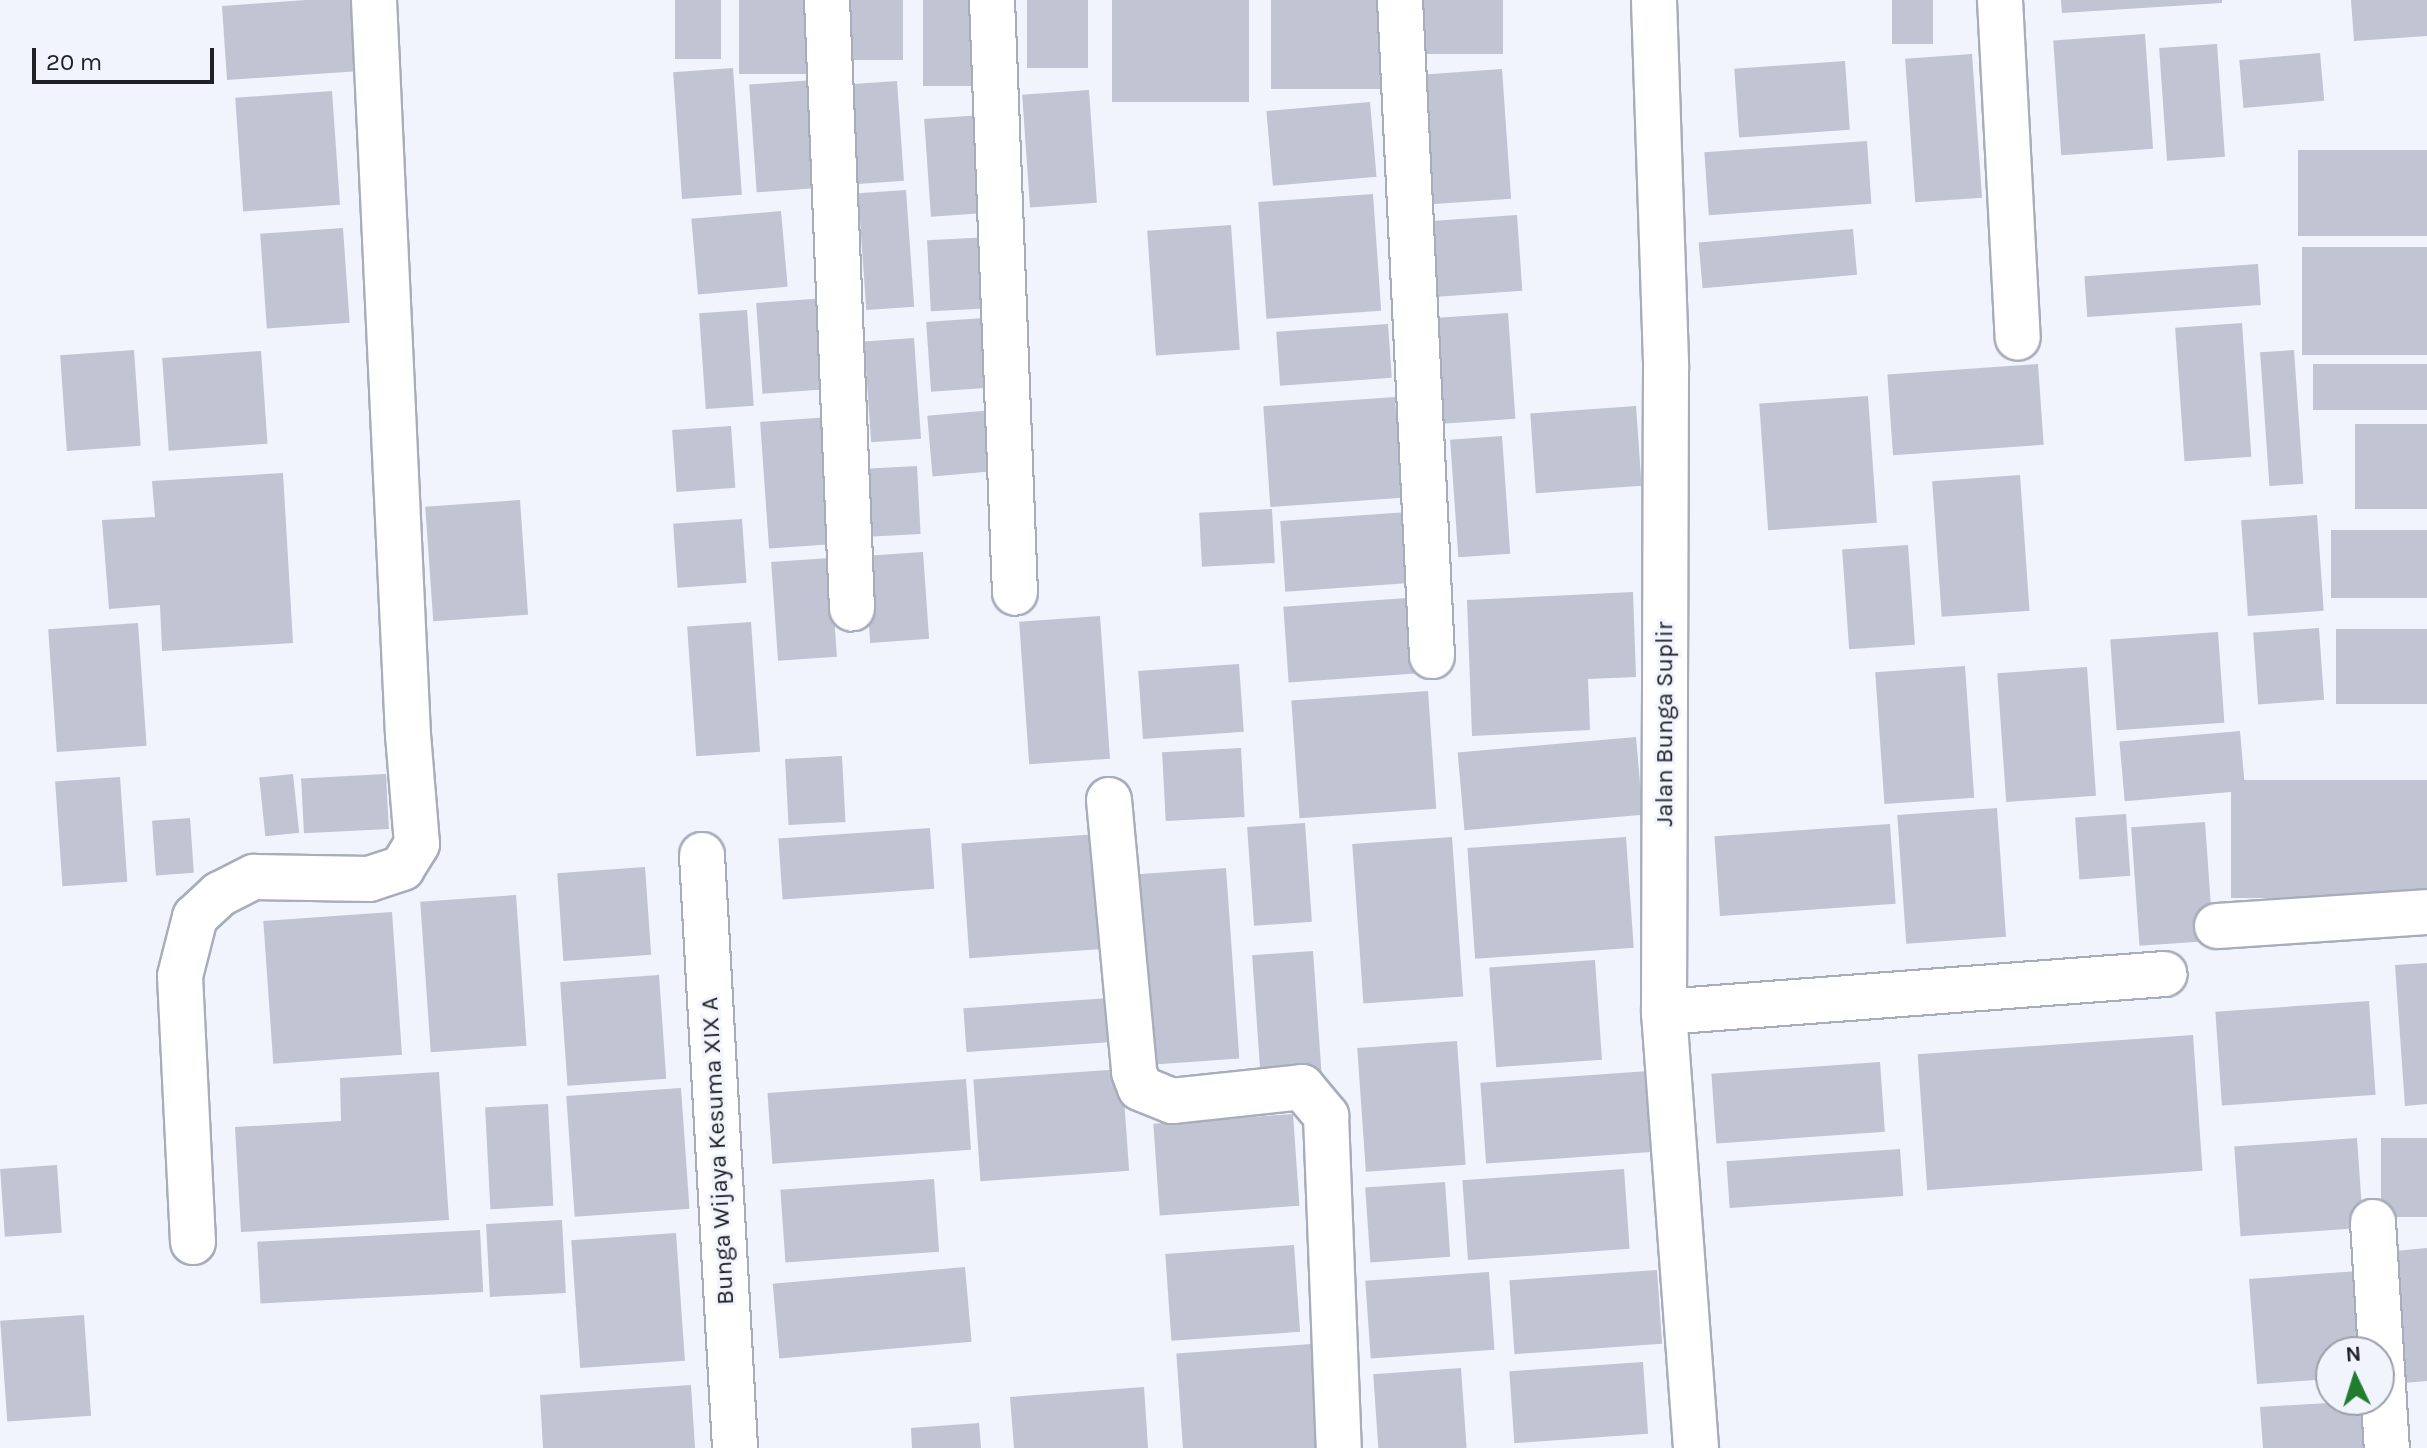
<!DOCTYPE html>
<html>
<head>
<meta charset="utf-8">
<style>
	body { margin:0 }
	#map { position:relative; width:2427px; height:1448px; overflow:hidden; background:#f1f4fd; font-family:Karla,sans-serif }
	div>[style] { position:absolute }
	[style*='--x'] { left:calc(var(--x)*1px); top:calc(var(--y)*1px); width:calc(var(--w)*1px); rotate:calc(var(--a)*1deg) }
	.building>* { inset:0; background:#c0c4d3; transform-origin:0 0 }
	.roads { filter:drop-shadow(2px 0 #a8adbb) drop-shadow(-2px 0 #a8adbb) drop-shadow(0 2px #a8adbb) drop-shadow(0 -2px #a8adbb) }
	.minor>* { height:44px; margin:-22px; padding:0 22px; transform-origin:22px; border-radius:22px; background:#fff }
	span { translate:-50% -50%; white-space:nowrap; text-align:center; line-height:1.15; -webkit-text-stroke:6px #f1f4fd; paint-order:stroke }
	.street-label { font-size:24px; color:#1f2126 }
	.north { position:absolute; left:2315px; top:1336px; width:80px; height:80px; box-sizing:border-box; background:#f1f4fd; border:2px solid #9da0a7; border-radius:50%; rotate:356deg; font-size:22px; font-weight:700; line-height:32px; text-align:center; color:#1f2126 }
	.north::after { content:''; display:block; margin:auto; width:28px; height:36px; background:#207d2e; clip-path:polygon(50% 0,100% 100%,50% 72%,0 100%) }
	.scale { position:absolute; left:32px; top:48px; width:182px; height:36px; box-sizing:border-box; border:4px solid #1f2126; border-top:0; padding-left:10px; font-size:24px; line-height:28px; white-space:nowrap; color:#1f2126; -webkit-text-stroke:6px #f1f4fd; paint-order:stroke }
</style>
</head>
<body>
<div id="map">
	<div class="building">
		<div style="clip-path:polygon(306px 0,355px 0,360px 71px,227px 80px,222px 6px)"></div>
		<div style="left:675px;top:0;width:46px;height:59px"></div>
		<div style="left:739px;top:0;width:83px;height:74px"></div>
		<div style="left:842px;top:0;width:61px;height:60px"></div>
		<div style="left:923px;top:0;width:59px;height:86px"></div>
		<div style="left:1027px;top:0;width:61px;height:68px"></div>
		<div style="left:1112px;top:0;width:137px;height:102px"></div>
		<div style="left:1271px;top:0;width:110px;height:89px"></div>
		<div style="left:1420px;top:0;width:83px;height:54px"></div>
		<div style="left:1892px;top:0;width:41px;height:44px"></div>
		<div style="clip-path:polygon(2061px 0,2222px 0,2222px 3px,2062px 13px)"></div>
		<div style="clip-path:polygon(2351px 0,2427px 0,2427px 36px,2354px 41px)"></div>
		<div style="left:2145px;top:34px;width:115px;height:92px;rotate:86deg"></div>
		<div style="left:2217px;top:44px;width:113px;height:58px;rotate:86deg"></div>
		<div style="left:2320px;top:53px;width:48px;height:81px;rotate:85deg"></div>
		<div style="left:1972px;top:54px;width:144px;height:67px;rotate:86deg"></div>
		<div style="left:1845px;top:61px;width:69px;height:111px;rotate:86deg"></div>
		<div style="left:733px;top:68px;width:127px;height:60px;rotate:86deg"></div>
		<div style="left:1502px;top:69px;width:130px;height:95px;rotate:86deg"></div>
		<div style="left:814px;top:80px;width:108px;height:65px;rotate:86deg"></div>
		<div style="left:897px;top:81px;width:100px;height:50px;rotate:86deg"></div>
		<div style="left:1089px;top:90px;width:113px;height:67px;rotate:86deg"></div>
		<div style="left:332px;top:91px;width:114px;height:97px;rotate:86deg"></div>
		<div style="left:1370px;top:102px;width:75px;height:104px;rotate:85deg"></div>
		<div style="left:982px;top:115px;width:98px;height:58px;rotate:86deg"></div>
		<div style="left:1867px;top:141px;width:63px;height:163px;rotate:86deg"></div>
		<div style="left:2427px;top:150px;width:86px;height:129px;rotate:90deg"></div>
		<div style="left:906px;top:190px;width:117px;height:48px;rotate:86deg"></div>
		<div style="left:1373px;top:194px;width:117px;height:115px;rotate:86deg"></div>
		<div style="left:781px;top:211px;width:76px;height:90px;rotate:85deg"></div>
		<div style="left:1517px;top:215px;width:76px;height:85px;rotate:86deg"></div>
		<div style="left:1231px;top:225px;width:125px;height:84px;rotate:86deg"></div>
		<div style="left:343px;top:228px;width:95px;height:83px;rotate:86deg"></div>
		<div style="left:1853px;top:229px;width:46px;height:155px;rotate:85deg"></div>
		<div style="left:991px;top:237px;width:71px;height:64px;rotate:87deg"></div>
		<div style="left:2427px;top:247px;width:108px;height:125px;rotate:90deg"></div>
		<div style="left:2258px;top:264px;width:41px;height:174px;rotate:86deg"></div>
		<div style="left:827px;top:298px;width:91px;height:71px;rotate:86deg"></div>
		<div style="left:747px;top:310px;width:96px;height:48px;rotate:86deg"></div>
		<div style="left:1508px;top:313px;width:106px;height:77px;rotate:86deg"></div>
		<div style="left:998px;top:317px;width:70px;height:72px;rotate:86deg"></div>
		<div style="left:2242px;top:323px;width:134px;height:67px;rotate:86deg"></div>
		<div style="left:1388px;top:324px;width:54px;height:112px;rotate:86deg"></div>
		<div style="left:914px;top:338px;width:101px;height:50px;rotate:86deg"></div>
		<div style="left:134px;top:350px;width:96px;height:74px;rotate:86deg"></div>
		<div style="left:2294px;top:350px;width:134px;height:34px;rotate:86deg"></div>
		<div style="left:261px;top:351px;width:93px;height:99px;rotate:86deg"></div>
		<div style="left:2038px;top:364px;width:81px;height:151px;rotate:86deg"></div>
		<div style="left:2427px;top:364px;width:46px;height:114px;rotate:90deg"></div>
		<div style="left:1868px;top:396px;width:127px;height:109px;rotate:86deg"></div>
		<div style="left:1395px;top:397px;width:101px;height:132px;rotate:86deg"></div>
		<div style="left:1636px;top:406px;width:80px;height:106px;rotate:86deg"></div>
		<div style="left:993px;top:410px;width:61px;height:66px;rotate:85deg"></div>
		<div style="left:830px;top:417px;width:127px;height:70px;rotate:86deg"></div>
		<div style="left:2427px;top:424px;width:85px;height:72px;rotate:90deg"></div>
		<div style="left:731px;top:426px;width:62px;height:59px;rotate:86deg"></div>
		<div style="left:1502px;top:436px;width:118px;height:52px;rotate:86deg"></div>
		<div style="left:917px;top:466px;width:68px;height:52px;rotate:87deg"></div>
		<div style="clip-path:polygon(283px 473px,293px 643px,162px 651px,160px 605px,109px 609px,102px 520px,155px 517px,152px 481px)"></div>
		<div style="left:2020px;top:475px;width:136px;height:88px;rotate:86deg"></div>
		<div style="left:520px;top:500px;width:115px;height:95px;rotate:86deg"></div>
		<div style="left:1272px;top:509px;width:54px;height:73px;rotate:87deg"></div>
		<div style="left:1408px;top:512px;width:71px;height:128px;rotate:86deg"></div>
		<div style="left:2317px;top:515px;width:96px;height:76px;rotate:86deg"></div>
		<div style="left:742px;top:519px;width:64px;height:69px;rotate:86deg"></div>
		<div style="left:2427px;top:530px;width:68px;height:96px;rotate:90deg"></div>
		<div style="left:1908px;top:545px;width:100px;height:66px;rotate:86deg"></div>
		<div style="left:923px;top:552px;width:87px;height:59px;rotate:86deg"></div>
		<div style="left:830px;top:558px;width:99px;height:59px;rotate:86deg"></div>
		<div style="clip-path:polygon(1633px 592px,1636px 677px,1588px 679px,1590px 730px,1472px 736px,1467px 600px)"></div>
		<div style="left:1421px;top:597px;width:76px;height:138px;rotate:86deg"></div>
		<div style="left:1100px;top:616px;width:143px;height:81px;rotate:86deg"></div>
		<div style="left:751px;top:622px;width:130px;height:64px;rotate:86deg"></div>
		<div style="left:138px;top:623px;width:123px;height:90px;rotate:86deg"></div>
		<div style="left:2319px;top:628px;width:72px;height:66px;rotate:86deg"></div>
		<div style="left:2427px;top:629px;width:75px;height:91px;rotate:90deg"></div>
		<div style="left:2218px;top:632px;width:91px;height:108px;rotate:86deg"></div>
		<div style="left:1239px;top:664px;width:68px;height:101px;rotate:86deg"></div>
		<div style="left:1965px;top:666px;width:132px;height:90px;rotate:86deg"></div>
		<div style="left:2087px;top:667px;width:129px;height:90px;rotate:86deg"></div>
		<div style="left:1428px;top:691px;width:118px;height:137px;rotate:86deg"></div>
		<div style="left:2240px;top:731px;width:60px;height:121px;rotate:85deg"></div>
		<div style="left:1636px;top:737px;width:78px;height:179px;rotate:85deg"></div>
		<div style="left:1241px;top:748px;width:69px;height:79px;rotate:87deg"></div>
		<div style="left:842px;top:756px;width:66px;height:57px;rotate:87deg"></div>
		<div style="left:293px;top:774px;width:59px;height:34px;rotate:84deg"></div>
		<div style="left:386px;top:774px;width:55px;height:85px;rotate:87deg"></div>
		<div style="left:120px;top:777px;width:105px;height:65px;rotate:86deg"></div>
		<div style="left:2427px;top:780px;width:118px;height:196px;rotate:90deg"></div>
		<div style="left:1997px;top:808px;width:129px;height:100px;rotate:86deg"></div>
		<div style="left:2126px;top:814px;width:62px;height:51px;rotate:86deg"></div>
		<div style="left:190px;top:818px;width:55px;height:38px;rotate:86deg"></div>
		<div style="left:2205px;top:822px;width:119px;height:74px;rotate:86deg"></div>
		<div style="left:1305px;top:823px;width:99px;height:58px;rotate:86deg"></div>
		<div style="left:1890px;top:824px;width:80px;height:176px;rotate:86deg"></div>
		<div style="left:930px;top:828px;width:61px;height:152px;rotate:86deg"></div>
		<div style="left:1098px;top:834px;width:115px;height:137px;rotate:86deg"></div>
		<div style="left:1452px;top:837px;width:160px;height:100px;rotate:86deg"></div>
		<div style="left:1626px;top:837px;width:111px;height:159px;rotate:86deg"></div>
		<div style="left:645px;top:867px;width:88px;height:88px;rotate:86deg"></div>
		<div style="left:1226px;top:868px;width:191px;height:89px;rotate:86deg"></div>
		<div style="left:516px;top:895px;width:151px;height:96px;rotate:86deg"></div>
		<div style="left:392px;top:912px;width:143px;height:129px;rotate:86deg"></div>
		<div style="left:1313px;top:951px;width:124px;height:61px;rotate:86deg"></div>
		<div style="left:1595px;top:960px;width:100px;height:106px;rotate:86deg"></div>
		<div style="clip-path:polygon(2427px 963px,2427px 1104px,2405px 1106px,2395px 965px)"></div>
		<div style="left:659px;top:975px;width:104px;height:99px;rotate:86deg"></div>
		<div style="left:1124px;top:997px;width:44px;height:161px;rotate:86deg"></div>
		<div style="left:2369px;top:1001px;width:94px;height:154px;rotate:86deg"></div>
		<div style="left:2193px;top:1035px;width:136px;height:276px;rotate:86deg"></div>
		<div style="left:1457px;top:1041px;width:124px;height:100px;rotate:86deg"></div>
		<div style="left:1880px;top:1062px;width:70px;height:169px;rotate:86deg"></div>
		<div style="left:1122px;top:1069px;width:102px;height:149px;rotate:86deg"></div>
		<div style="left:1649px;top:1071px;width:81px;height:169px;rotate:86deg"></div>
		<div style="clip-path:polygon(439px 1072px,449px 1220px,241px 1232px,235px 1127px,341px 1121px,340px 1078px)"></div>
		<div style="left:966px;top:1079px;width:71px;height:199px;rotate:86deg"></div>
		<div style="left:681px;top:1088px;width:121px;height:115px;rotate:86deg"></div>
		<div style="left:548px;top:1104px;width:102px;height:63px;rotate:87deg"></div>
		<div style="left:1293px;top:1114px;width:92px;height:140px;rotate:86deg"></div>
		<div style="left:2357px;top:1138px;width:90px;height:123px;rotate:86deg"></div>
		<div style="left:2427px;top:1138px;width:79px;height:46px;rotate:90deg"></div>
		<div style="left:1900px;top:1149px;width:47px;height:174px;rotate:86deg"></div>
		<div style="left:57px;top:1165px;width:68px;height:57px;rotate:86deg"></div>
		<div style="left:1624px;top:1169px;width:80px;height:162px;rotate:86deg"></div>
		<div style="left:934px;top:1179px;width:73px;height:154px;rotate:86deg"></div>
		<div style="left:1445px;top:1182px;width:75px;height:80px;rotate:86deg"></div>
		<div style="left:562px;top:1220px;width:73px;height:76px;rotate:87deg"></div>
		<div style="left:480px;top:1230px;width:62px;height:223px;rotate:87deg"></div>
		<div style="left:676px;top:1233px;width:128px;height:105px;rotate:86deg"></div>
		<div style="left:1294px;top:1245px;width:87px;height:129px;rotate:86deg"></div>
		<div style="clip-path:polygon(2427px 1248px,2427px 1381px,2404px 1383px,2395px 1251px)"></div>
		<div style="left:965px;top:1267px;width:75px;height:193px;rotate:85deg"></div>
		<div style="left:1657px;top:1270px;width:74px;height:148px;rotate:86deg"></div>
		<div style="clip-path:polygon(2358px 1271px,2364px 1352px,2331px 1352px,2331px 1379px,2257px 1384px,2249px 1279px)"></div>
		<div style="left:1489px;top:1272px;width:78px;height:124px;rotate:86deg"></div>
		<div style="left:84px;top:1315px;width:101px;height:84px;rotate:86deg"></div>
		<div style="left:1312px;top:1344px;width:104px;height:136px;rotate:86deg"></div>
		<div style="left:1643px;top:1362px;width:72px;height:134px;rotate:86deg"></div>
		<div style="left:1461px;top:1368px;width:80px;height:88px;rotate:86deg"></div>
		<div style="clip-path:polygon(691px 1385px,695px 1448px,543px 1448px,540px 1395px)"></div>
		<div style="clip-path:polygon(1144px 1387px,1148px 1448px,1014px 1448px,1010px 1397px)"></div>
		<div style="clip-path:polygon(2379px 1400px,2383px 1448px,2263px 1448px,2260px 1407px)"></div>
		<div style="clip-path:polygon(979px 1423px,981px 1448px,912px 1448px,911px 1428px)"></div>
	</div>
	<div class="roads">
		<div class="minor">
			<div style="--x:827;--y:0;--w:609;--a:87.65"></div>
			<div style="--x:992;--y:0;--w:593;--a:87.78"></div>
			<div style="--x:1400;--y:0;--w:657;--a:87.21"></div>
			<div style="--x:1654;--y:0;--w:369;--a:88.1"></div>
			<div style="--x:1666;--y:369;--w:643;--a:90.18"></div>
			<div style="--x:1664;--y:1012;--w:437;--a:85.8"></div>
			<div style="--x:2000;--y:0;--w:338;--a:87"></div>
			<div style="--x:1109;--y:800;--w:273;--a:84.7"></div>
			<div style="--x:1134;--y:1072;--w:17;--a:69"></div>
			<div style="--x:1140;--y:1088;--w:35;--a:22"></div>
			<div style="--x:1172;--y:1101;--w:131;--a:-6.1"></div>
			<div style="--x:1302;--y:1087;--w:38;--a:50"></div>
			<div style="--x:1326;--y:1116;--w:332;--a:87.8"></div>
			<div style="--x:702;--y:855;--w:594;--a:86.81"></div>
			<div style="--x:2217;--y:926;--w:210;--a:-3.8"></div>
			<div style="--x:1664;--y:1012;--w:502;--a:-4.34"></div>
			<div style="--x:2373;--y:1222;--w:226;--a:86.5"></div>
			<div style="--x:193;--y:1242;--w:266;--a:-92.8"></div>
			<div style="--x:180;--y:976;--w:61;--a:-75.7"></div>
			<div style="--x:195;--y:917;--w:34;--a:-43"></div>
			<div style="--x:220;--y:894;--w:38;--a:-27"></div>
			<div style="--x:254;--y:877;--w:115;--a:1"></div>
			<div style="--x:369;--y:879;--w:35;--a:-18"></div>
			<div style="--x:402;--y:868;--w:28;--a:-58"></div>
			<div style="--x:417;--y:844;--w:109;--a:-94.7"></div>
			<div style="--x:408;--y:735;--w:736;--a:-92.65"></div>
		</div>
	</div>
	<div class="street-label">
		<span style="left:1665px;top:724px;rotate:-90deg">Jalan Bunga Suplir</span>
		<span style="left:718px;top:1151px;rotate:-93deg">Bunga Wijaya Kesuma XIX A</span>
	</div>
	<div class="north">N</div>
	<div class="scale">20 m</div>
</div>
</body>
</html>
